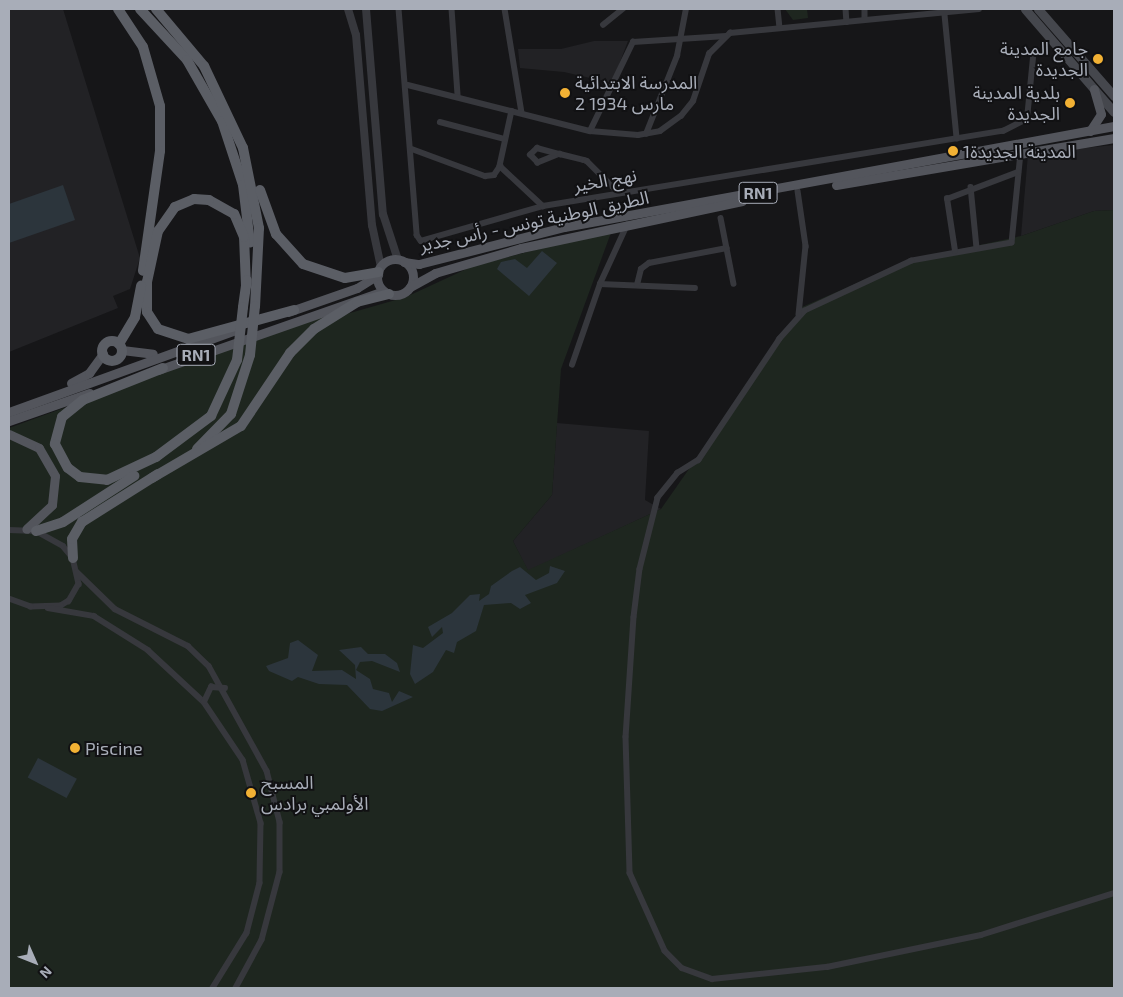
<!DOCTYPE html>
<html>
<head>
<meta charset="utf-8">
<style>
	body { margin:0 }
	#map { position:relative; width:1123px; height:997px; overflow:hidden; background:#161618; font-family:"Exo 2","Noto Sans Arabic",sans-serif }
	div>[style] { position:absolute }
	[style*='--x'] { left:calc(var(--x)*1px); top:calc(var(--y)*1px); width:calc(var(--w)*1px); rotate:calc(var(--a)*1deg) }
	.built>* { inset:0; background:#222225 }
	.green>* { inset:0; background:#1e261f }
	.water>* { inset:0; background:#2c353c; transform-origin:0 0 }
	.minor>* { height:5.5px; margin:-2.75px; padding:0 2.75px; transform-origin:2.75px; border-radius:2.75px; background:#37383d }
	.tertiary>* { height:8px; margin:-4px; padding:0 4px; transform-origin:4px; border-radius:4px; background:#37383d }
	.secondary>* { height:9px; margin:-4.5px; padding:0 4.5px; transform-origin:4.5px; border-radius:4.5px; background:#45474d }
	.primary>* { height:9px; margin:-4.5px; padding:0 4.5px; transform-origin:4.5px; border-radius:4.5px; background:#53555c }
	.primary>.ring { margin:-4.5px; padding:0; box-sizing:content-box; background:none; border:9px solid #53555c; border-radius:50% }
	.trunk>* { height:10px; margin:-5px; padding:0 5px; transform-origin:5px; border-radius:5px; background:#5b5e65 }
	.trunk>.ring { margin:-5px; padding:0; box-sizing:content-box; background:none; border:10px solid #5b5e65; border-radius:50% }
	.trunk-bridge>* { height:10px; margin:-5px; padding:0 5px; transform-origin:5px; border-radius:5px; background:#5b5e65 }
	.dots>* { width:14px; height:14px; translate:-50% -50%; box-sizing:border-box; border:2px solid #111113; border-radius:50% }
	span { translate:-50% -50%; white-space:nowrap; text-align:center; line-height:1.15; -webkit-text-stroke:4px #111113; paint-order:stroke }
	.shield-label span { padding:1px 4px; background:#111113; border:1px solid; border-radius:4px; -webkit-text-stroke-width:0 }
	.shield-label { font-size:16px; color:#a8adb8; font-weight:700 }
	.poi-label { font-size:18px; color:#a8adb8 }
	.right { translate:-100% -50%; text-align:right }
	.left { translate:0 -50%; text-align:left }
	.street-label { font-size:18px; color:#a8adb8 }
	.frame { position:absolute; inset:0; border:10px solid #a8adb8; pointer-events:none }
	.north { position:absolute; left:10px; top:937px; width:50px; height:50px; -webkit-text-stroke:4px #111113; paint-order:stroke; rotate:134deg; font-size:14px; font-weight:700; line-height:20px; text-align:center; color:#a8adb8 }
	.north::after { content:''; display:block; margin:auto; width:18px; height:22px; background:#a8adb8; clip-path:polygon(50% 0,100% 100%,50% 72%,0 100%) }
</style>
</head>
<body>
<div id="map">
	<div class="built">
		<div style="clip-path:polygon(9px 9px,63px 9px,140px 258px,130px 289px,113px 296px,118px 308px,9px 352px)"></div>
		<div style="clip-path:polygon(594px 41px,628px 41px,612px 83px,564px 72px,520px 68px,518px 49px,561px 49px)"></div>
		<div style="clip-path:polygon(1114px 145px,1114px 210px,1094px 211px,1021px 236px,1028px 154px)"></div>
		<div style="clip-path:polygon(557px 423px,649px 431px,645px 500px,661px 509px,528px 571px,513px 541px,552px 495px)"></div>
	</div>
	<div class="green">
		<div style="clip-path:polygon(785px 9px,807px 9px,808px 18px,793px 20px)"></div>
		<div style="clip-path:polygon(1114px 210px,1114px 988px,9px 988px,9px 428px,340px 307px,343px 315px,406px 297px,473px 266px,612px 230px,561px 369px,552px 495px,513px 541px,528px 570px,661px 509px,802px 307px,910px 260px,1021px 236px,1094px 211px)"></div>
	</div>
	<div class="water">
		<div style="clip-path:polygon(63px 185px,75px 220px,9px 243px,9px 204px)"></div>
		<div style="clip-path:polygon(542px 251px,557px 263px,529px 296px,497px 269px,501px 262px,515px 259px,527px 268px)"></div>
		<div style="clip-path:polygon(550px 566px,565px 571px,557px 583px,525px 595px,531px 603px,520px 609px,511px 603px,484px 605px,476px 631px,457px 642px,454px 653px,446px 650px,433px 672px,415px 684px,410px 674px,413px 645px,423px 648px,443px 633px,442px 627px,432px 637px,428px 627px,452px 613px,470px 595px,480px 594px,479px 601px,489px 594px,491px 586px,512px 571px,520px 567px,536px 580px,549px 573px)"></div>
		<div style="clip-path:polygon(298px 640px,318px 655px,312px 671px,342px 670px,356px 679px,355px 665px,339px 650px,361px 647px,368px 654px,385px 654px,397px 663px,400px 672px,372px 661px,360px 662px,356px 670px,370px 679px,373px 689px,389px 693px,392px 702px,399px 691px,413px 697px,382px 711px,370px 709px,347px 685px,319px 684px,298px 677px,292px 681px,269px 671px,266px 666px,288px 658px,290px 643px)"></div>
		<div style="left:38px;top:758px;width:44px;height:22px;rotate:28deg"></div>
	</div>
	<div class="minor">
		<div style="--x:399;--y:9;--w:227;--a:85.4"></div>
		<div style="--x:417;--y:235;--w:7;--a:56"></div>
		<div style="--x:421;--y:241;--w:127;--a:-16"></div>
		<div style="--x:543;--y:206;--w:466;--a:-9.3"></div>
		<div style="--x:1003;--y:131;--w:27;--a:-27"></div>
		<div style="--x:1027;--y:119;--w:61;--a:-84.4"></div>
		<div style="--x:452;--y:9;--w:86;--a:86"></div>
		<div style="--x:505;--y:9;--w:105;--a:80.7"></div>
		<div style="--x:778;--y:9;--w:18;--a:84"></div>
		<div style="--x:846;--y:9;--w:13;--a:86"></div>
		<div style="--x:865;--y:9;--w:10;--a:90"></div>
		<div style="--x:945;--y:15;--w:124;--a:84.4"></div>
		<div style="--x:603;--y:25;--w:26;--a:-39"></div>
		<div style="--x:408;--y:85;--w:188;--a:14.2"></div>
		<div style="--x:590;--y:131;--w:48;--a:4.8"></div>
		<div style="--x:638;--y:135;--w:22;--a:-10"></div>
		<div style="--x:660;--y:131;--w:26;--a:-36"></div>
		<div style="--x:681;--y:116;--w:19;--a:-51"></div>
		<div style="--x:693;--y:101;--w:50;--a:-71.2"></div>
		<div style="--x:709;--y:54;--w:30;--a:-45"></div>
		<div style="--x:730;--y:33;--w:250;--a:-5.5"></div>
		<div style="--x:512;--y:111;--w:56;--a:102.3"></div>
		<div style="--x:500;--y:166;--w:59;--a:42.9"></div>
		<div style="--x:440;--y:122;--w:67;--a:14.7"></div>
		<div style="--x:590;--y:131;--w:99;--a:-64.2"></div>
		<div style="--x:633;--y:42;--w:93;--a:-3.7"></div>
		<div style="--x:646;--y:134;--w:84;--a:-68.3"></div>
		<div style="--x:677;--y:56;--w:48;--a:-79.2"></div>
		<div style="--x:412;--y:149;--w:78;--a:20.3"></div>
		<div style="--x:485;--y:176;--w:9;--a:-6"></div>
		<div style="--x:494;--y:175;--w:11;--a:-56"></div>
		<div style="--x:1021;--y:153;--w:90;--a:95.7"></div>
		<div style="--x:1012;--y:243;--w:102;--a:169.8"></div>
		<div style="--x:912;--y:261;--w:118;--a:155"></div>
		<div style="--x:805;--y:311;--w:38;--a:132"></div>
		<div style="--x:780;--y:339;--w:146;--a:123.8"></div>
		<div style="--x:699;--y:460;--w:25;--a:148"></div>
		<div style="--x:678;--y:473;--w:32;--a:129"></div>
		<div style="--x:658;--y:498;--w:73;--a:104.2"></div>
		<div style="--x:640;--y:569;--w:48;--a:97.1"></div>
		<div style="--x:634;--y:617;--w:120;--a:93.8"></div>
		<div style="--x:626;--y:737;--w:136;--a:88.3"></div>
		<div style="--x:630;--y:873;--w:85;--a:65.8"></div>
		<div style="--x:665;--y:951;--w:24;--a:45"></div>
		<div style="--x:682;--y:968;--w:32;--a:20"></div>
		<div style="--x:712;--y:979;--w:116;--a:-6"></div>
		<div style="--x:827;--y:967;--w:157;--a:-11.7"></div>
		<div style="--x:981;--y:935;--w:139;--a:-17.5"></div>
		<div style="--x:560;--y:154;--w:24;--a:158"></div>
		<div style="--x:538;--y:163;--w:11;--a:-135"></div>
		<div style="--x:530;--y:155;--w:10;--a:-45"></div>
		<div style="--x:537;--y:148;--w:24;--a:15"></div>
		<div style="--x:560;--y:154;--w:25;--a:14"></div>
		<div style="--x:584;--y:160;--w:3;--a:18"></div>
		<div style="--x:587;--y:161;--w:44;--a:45"></div>
		<div style="--x:971;--y:187;--w:61;--a:84.4"></div>
		<div style="--x:798;--y:191;--w:56;--a:81.7"></div>
		<div style="--x:806;--y:246;--w:69;--a:95.8"></div>
		<div style="--x:721;--y:218;--w:67;--a:78.9"></div>
		<div style="--x:955;--y:251;--w:53;--a:-98.7"></div>
		<div style="--x:947;--y:199;--w:76;--a:-20.8"></div>
		<div style="--x:600;--y:284;--w:95;--a:2.4"></div>
		<div style="--x:637;--y:285;--w:16;--a:-76"></div>
		<div style="--x:641;--y:269;--w:10;--a:-37"></div>
		<div style="--x:649;--y:263;--w:79;--a:-10.9"></div>
		<div style="--x:572;--y:365;--w:86;--a:-70.9"></div>
		<div style="--x:600;--y:284;--w:65;--a:-65.4"></div>
		<div style="--x:9;--y:530;--w:27;--a:2"></div>
		<div style="--x:36;--y:531;--w:31;--a:29"></div>
		<div style="--x:63;--y:546;--w:16;--a:50"></div>
		<div style="--x:73;--y:558;--w:27;--a:77"></div>
		<div style="--x:79;--y:584;--w:20;--a:120"></div>
		<div style="--x:69;--y:601;--w:9;--a:148"></div>
		<div style="--x:61;--y:606;--w:30;--a:178"></div>
		<div style="--x:31;--y:607;--w:23;--a:-160"></div>
		<div style="--x:77;--y:572;--w:53;--a:44.2"></div>
		<div style="--x:115;--y:609;--w:82;--a:26.9"></div>
		<div style="--x:188;--y:646;--w:29;--a:44"></div>
		<div style="--x:209;--y:666;--w:120;--a:61.1"></div>
		<div style="--x:267;--y:771;--w:53;--a:75.7"></div>
		<div style="--x:280;--y:822;--w:50;--a:90"></div>
		<div style="--x:280;--y:872;--w:70;--a:104.8"></div>
		<div style="--x:262;--y:940;--w:55;--a:118.4"></div>
		<div style="--x:48;--y:608;--w:47;--a:9.9"></div>
		<div style="--x:94;--y:616;--w:64;--a:32.2"></div>
		<div style="--x:148;--y:650;--w:76;--a:42.9"></div>
		<div style="--x:204;--y:702;--w:70;--a:56.1"></div>
		<div style="--x:243;--y:760;--w:66;--a:74.1"></div>
		<div style="--x:261;--y:823;--w:60;--a:91"></div>
		<div style="--x:260;--y:883;--w:52;--a:104.6"></div>
		<div style="--x:247;--y:933;--w:65;--a:121.7"></div>
		<div style="--x:204;--y:702;--w:17;--a:-65"></div>
		<div style="--x:211;--y:687;--w:14;--a:4"></div>
	</div>
	<div class="tertiary">
		<div style="--x:348;--y:9;--w:27;--a:73"></div>
		<div style="--x:356;--y:35;--w:191;--a:85.2"></div>
		<div style="--x:372;--y:225;--w:43;--a:77.9"></div>
		<div style="--x:366;--y:9;--w:206;--a:85.3"></div>
		<div style="--x:383;--y:214;--w:48;--a:71.9"></div>
	</div>
	<div class="secondary">
		<div style="--x:1025;--y:9;--w:136;--a:49.2"></div>
		<div style="--x:1038;--y:9;--w:116;--a:48.9"></div>
	</div>
	<div class="primary">
		<div style="--x:1090;--y:131;--w:20;--a:-57"></div>
		<div style="--x:1101;--y:114;--w:26;--a:-106"></div>
		<div style="--x:836;--y:185;--w:282;--a:-9.6"></div>
		<div class="ring" style="left:377px;top:259px;width:27px;height:27px"></div>
		<div style="--x:404;--y:262;--w:15;--a:8"></div>
		<div style="--x:419;--y:264;--w:150;--a:-14.3"></div>
		<div style="--x:564;--y:227;--w:559;--a:-10.41"></div>
		<div style="--x:410;--y:287;--w:29;--a:-29"></div>
		<div style="--x:435;--y:273;--w:90;--a:-16.2"></div>
		<div style="--x:521;--y:248;--w:226;--a:-12"></div>
		<div style="--x:288;--y:312;--w:73;--a:-19.2"></div>
		<div style="--x:357;--y:288;--w:25;--a:-32"></div>
		<div style="--x:122;--y:350;--w:31;--a:7"></div>
		<div style="--x:158;--y:370;--w:239;--a:-19.3"></div>
		<div style="--x:71;--y:383;--w:21;--a:-29"></div>
		<div style="--x:89;--y:373;--w:24;--a:-54"></div>
		<div style="--x:9;--y:412;--w:241;--a:-19.9"></div>
		<div style="--x:9;--y:421;--w:85;--a:-19.3"></div>
		<div style="--x:9;--y:434;--w:33;--a:25"></div>
		<div style="--x:39;--y:448;--w:32;--a:60"></div>
		<div style="--x:55;--y:476;--w:29;--a:96"></div>
		<div style="--x:52;--y:505;--w:35;--a:137"></div>
	</div>
	<div class="trunk">
		<div style="--x:118;--y:9;--w:45;--a:56.7"></div>
		<div style="--x:143;--y:47;--w:61;--a:73.9"></div>
		<div style="--x:160;--y:106;--w:45;--a:90"></div>
		<div style="--x:160;--y:151;--w:121;--a:98.1"></div>
		<div style="--x:140;--y:9;--w:69;--a:47.3"></div>
		<div style="--x:187;--y:60;--w:70;--a:60.2"></div>
		<div style="--x:222;--y:121;--w:67;--a:71.8"></div>
		<div style="--x:243;--y:185;--w:58;--a:83.1"></div>
		<div style="--x:156;--y:9;--w:75;--a:49.9"></div>
		<div style="--x:204;--y:66;--w:91;--a:64.6"></div>
		<div style="--x:243;--y:148;--w:82;--a:78.7"></div>
		<div style="--x:259;--y:228;--w:78;--a:92.9"></div>
		<div style="--x:260;--y:190;--w:47;--a:70"></div>
		<div style="--x:276;--y:234;--w:40;--a:48"></div>
		<div style="--x:303;--y:264;--w:44;--a:18.4"></div>
		<div style="--x:345;--y:278;--w:34;--a:-10"></div>
		<div style="--x:246;--y:286;--w:49;--a:-92.3"></div>
		<div style="--x:244;--y:237;--w:25;--a:-113"></div>
		<div style="--x:234;--y:214;--w:29;--a:-151"></div>
		<div style="--x:209;--y:200;--w:15;--a:-176"></div>
		<div style="--x:194;--y:199;--w:21;--a:157"></div>
		<div style="--x:175;--y:207;--w:29;--a:125"></div>
		<div style="--x:158;--y:231;--w:52;--a:102.2"></div>
		<div style="--x:147;--y:282;--w:30;--a:90"></div>
		<div style="--x:147;--y:312;--w:20;--a:57"></div>
		<div style="--x:158;--y:329;--w:32;--a:18"></div>
		<div style="--x:188;--y:339;--w:110;--a:-15.3"></div>
		<div style="--x:243;--y:307;--w:27;--a:-82"></div>
		<div class="ring" style="left:102px;top:341px;width:10px;height:10px"></div>
		<div style="--x:119;--y:344;--w:31;--a:-59"></div>
		<div style="--x:135;--y:317;--w:32;--a:-79"></div>
		<div style="--x:163;--y:368;--w:86;--a:158.2"></div>
		<div style="--x:83;--y:400;--w:27;--a:141"></div>
		<div style="--x:62;--y:417;--w:28;--a:105"></div>
		<div style="--x:55;--y:444;--w:27;--a:62"></div>
		<div style="--x:68;--y:468;--w:15;--a:37"></div>
		<div style="--x:80;--y:477;--w:27;--a:6"></div>
		<div style="--x:107;--y:480;--w:54;--a:-25.1"></div>
		<div style="--x:156;--y:457;--w:69;--a:-36.7"></div>
		<div style="--x:211;--y:416;--w:62;--a:-65.1"></div>
		<div style="--x:197;--y:449;--w:49;--a:-45.8"></div>
		<div style="--x:231;--y:414;--w:62;--a:-72.1"></div>
		<div style="--x:152;--y:478;--w:103;--a:-30.3"></div>
		<div style="--x:241;--y:426;--w:88;--a:-56.1"></div>
		<div style="--x:290;--y:353;--w:34;--a:-45"></div>
		<div style="--x:314;--y:329;--w:51;--a:-32.1"></div>
		<div style="--x:357;--y:302;--w:33;--a:-14"></div>
		<div style="--x:36;--y:531;--w:28;--a:-18"></div>
		<div style="--x:63;--y:522;--w:85;--a:-32.9"></div>
		<div style="--x:73;--y:558;--w:19;--a:-93"></div>
		<div style="--x:72;--y:539;--w:20;--a:-60"></div>
		<div style="--x:82;--y:522;--w:90;--a:-32.3"></div>
	</div>
	<div class="trunk-bridge">
		<div style="--x:250;--y:355;--w:49;--a:-84.2"></div>
		<div style="--x:237;--y:360;--w:53;--a:-83.5"></div>
	</div>
	<div class="dots">
		<div style="left:1098px;top:59px;background:#f2b134"></div>
		<div style="left:565px;top:93px;background:#f2b134"></div>
		<div style="left:1070px;top:103px;background:#f2b134"></div>
		<div style="left:953px;top:151px;background:#f2b134"></div>
		<div style="left:75px;top:748px;background:#f2b134"></div>
		<div style="left:251px;top:793px;background:#f2b134"></div>
	</div>
	<div class="shield-label">
		<span style="left:758px;top:193px">RN1</span>
		<span style="left:196px;top:355px">RN1</span>
	</div>
	<div class="poi-label">
		<span class="right" style="left:1088px;top:59px">جامع المدينة<br>الجديدة</span>
		<span class="left" style="left:575px;top:93px">المدرسة الابتدائية<br>2 مارس 1934</span>
		<span class="right" style="left:1060px;top:103px">بلدية المدينة<br>الجديدة</span>
		<span class="left" style="left:963px;top:151px">المدينة الجديدة1</span>
		<span class="left" style="left:85px;top:748px">Piscine</span>
		<span class="left" style="left:261px;top:793px">المسبح<br>الأولمبي برادس</span>
	</div>
	<div class="street-label">
		<span style="left:605px;top:180px;rotate:-10deg">نهج الخير</span>
		<span style="left:534px;top:221px;rotate:-12deg">الطريق الوطنية تونس - رأس جدير</span>
	</div>
	<div class="frame"></div>
	<div class="north">N</div>
</div>
</body>
</html>
